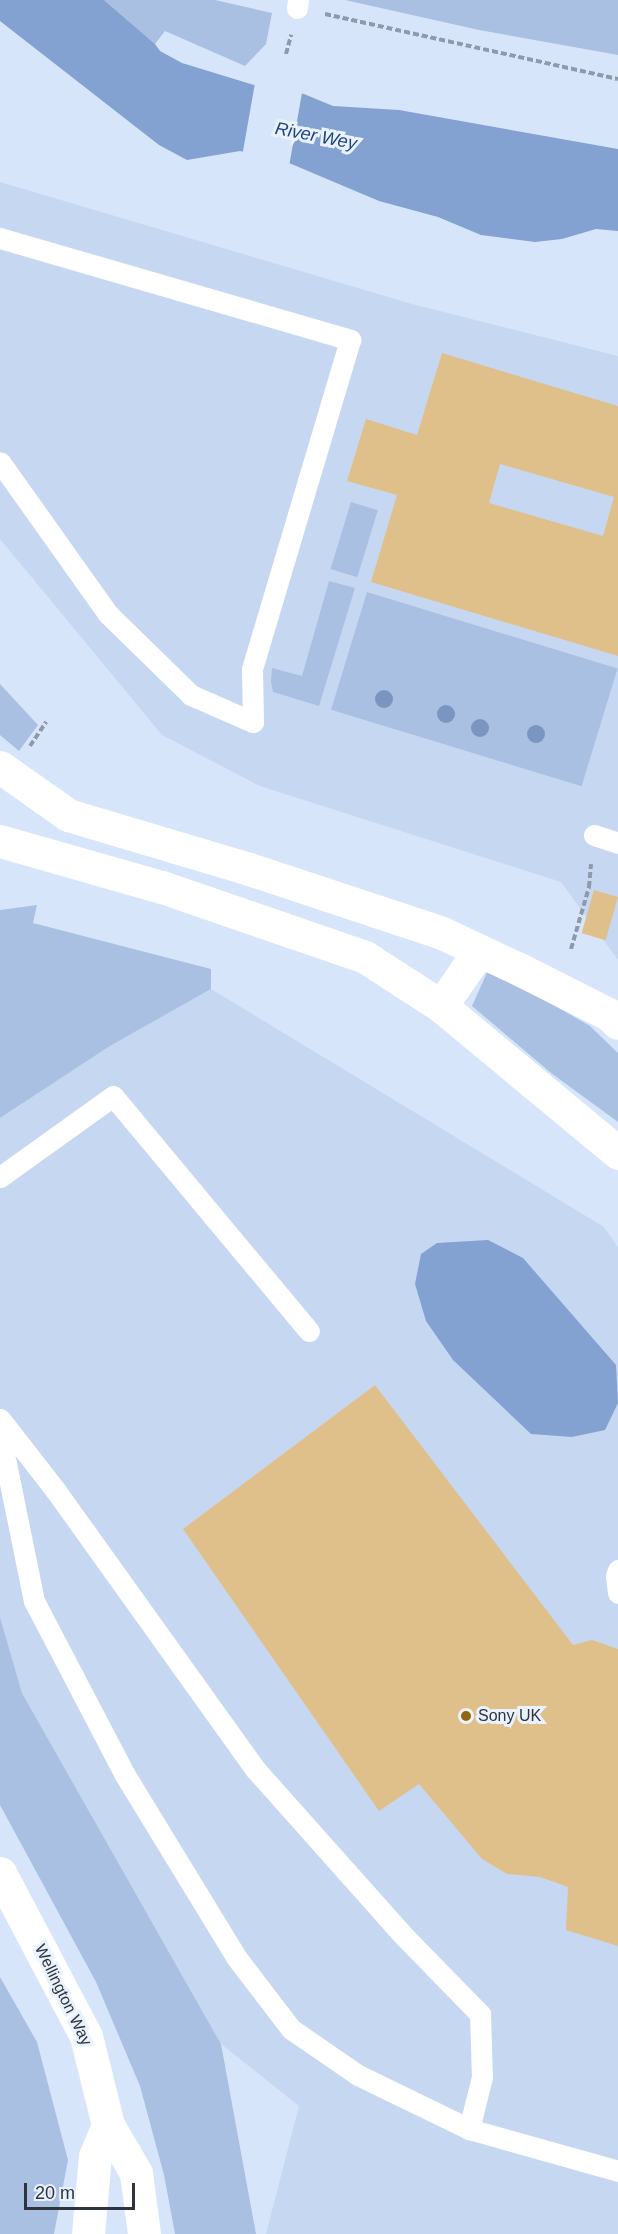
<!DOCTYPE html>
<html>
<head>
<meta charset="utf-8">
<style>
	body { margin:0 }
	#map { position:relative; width:618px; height:2234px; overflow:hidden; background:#d7e5fb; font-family:Arial,sans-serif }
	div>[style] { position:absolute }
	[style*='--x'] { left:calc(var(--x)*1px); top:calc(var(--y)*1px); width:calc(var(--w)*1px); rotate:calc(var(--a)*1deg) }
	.built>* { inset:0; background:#c6d7f2 }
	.green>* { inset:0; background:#aac0e2; transform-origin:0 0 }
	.water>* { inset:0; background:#83a2d1 }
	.pier>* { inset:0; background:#d7e5fb; transform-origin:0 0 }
	.building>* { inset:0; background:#dfc08b; transform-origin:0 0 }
	.path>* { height:4px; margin-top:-2px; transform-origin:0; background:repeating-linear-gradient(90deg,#8e99aa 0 6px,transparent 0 9px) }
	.lane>* { height:21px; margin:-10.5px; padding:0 10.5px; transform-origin:10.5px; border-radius:10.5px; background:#fff }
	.street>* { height:33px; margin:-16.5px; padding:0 16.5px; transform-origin:16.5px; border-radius:16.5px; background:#fff }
	.secondary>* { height:33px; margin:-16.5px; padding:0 16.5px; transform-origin:16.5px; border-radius:16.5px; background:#fff }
	.trees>* { width:18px; height:18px; margin:-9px; border-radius:50%; background:#7a95c0 }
	.dots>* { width:16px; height:16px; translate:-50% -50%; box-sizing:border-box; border:3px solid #eaf2fd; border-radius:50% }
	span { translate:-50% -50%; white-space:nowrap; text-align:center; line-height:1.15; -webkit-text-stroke:6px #eaf2fd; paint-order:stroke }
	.poi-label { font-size:16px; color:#2d343e }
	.left { translate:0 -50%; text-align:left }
	.street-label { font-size:16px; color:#2d343e }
	.water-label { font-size:18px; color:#1d437d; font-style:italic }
	.scale { position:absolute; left:24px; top:2183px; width:111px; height:27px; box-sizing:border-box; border:3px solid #2d343e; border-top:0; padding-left:8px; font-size:18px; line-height:21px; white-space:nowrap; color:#2d343e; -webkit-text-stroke:4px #eaf2fd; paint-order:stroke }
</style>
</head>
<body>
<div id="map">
	<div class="built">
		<div style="clip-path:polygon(0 182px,412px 304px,618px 356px,618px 960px,561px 882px,260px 786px,162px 735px,0 539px)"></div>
		<div style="clip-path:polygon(211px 989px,604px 1227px,618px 1247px,618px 2234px,266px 2234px,299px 2106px,221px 2044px,22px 1693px,0 1617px,0 1118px,110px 1046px)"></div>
	</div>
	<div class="green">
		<div style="clip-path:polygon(104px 0,215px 0,272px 13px,266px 44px,245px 66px,165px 31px,155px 44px)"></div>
		<div style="clip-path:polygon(345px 0,618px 0,618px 55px,479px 30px)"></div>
		<div style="left:351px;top:502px;width:28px;height:70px;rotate:17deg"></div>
		<div style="clip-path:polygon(329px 581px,355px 588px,319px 706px,273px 692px,271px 682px,272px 668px,302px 676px)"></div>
		<div style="left:367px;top:592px;width:262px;height:123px;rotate:17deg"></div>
		<div style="clip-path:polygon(0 684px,38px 725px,19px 751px,0 735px)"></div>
		<div style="clip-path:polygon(37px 905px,33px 923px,211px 969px,211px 989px,110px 1046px,0 1118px,0 910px)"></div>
		<div style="clip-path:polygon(489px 968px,590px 1026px,618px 1053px,618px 1122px,551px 1073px,472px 1006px)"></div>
		<div style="clip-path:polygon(0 1617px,22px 1693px,221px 2044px,256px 2234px,175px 2234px,164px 2175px,140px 2086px,96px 1982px,0 1805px)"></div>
		<div style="clip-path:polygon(0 1977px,37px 2042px,68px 2160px,54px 2234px,0 2234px)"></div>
	</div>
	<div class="water">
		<div style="clip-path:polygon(0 0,104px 0,155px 44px,160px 51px,182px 63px,254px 85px,304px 94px,333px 106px,399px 110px,618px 149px,618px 231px,596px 229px,562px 239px,535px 242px,481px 235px,438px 217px,379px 201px,289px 163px,240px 151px,187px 160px,159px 145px,0 21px)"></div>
		<div style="clip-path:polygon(488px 1240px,523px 1258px,616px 1365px,618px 1403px,605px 1430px,572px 1437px,531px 1434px,453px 1360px,426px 1321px,415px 1284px,421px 1254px,437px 1243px)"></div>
	</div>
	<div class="pier">
		<div style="left:255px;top:83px;width:48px;height:73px;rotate:10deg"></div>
	</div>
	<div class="building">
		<div style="clip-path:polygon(evenodd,442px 353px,618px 406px,618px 656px,371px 582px,397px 495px,347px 481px,366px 419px,417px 435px,442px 353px,500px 464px,614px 497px,603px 536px,489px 503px,500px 464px)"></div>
		<div style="left:594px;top:890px;width:25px;height:45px;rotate:16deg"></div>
		<div style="clip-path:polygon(375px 1385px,573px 1645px,592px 1640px,618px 1649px,618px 1946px,566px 1930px,568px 1887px,540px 1877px,507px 1874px,482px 1859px,419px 1784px,379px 1811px,183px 1529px)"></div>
	</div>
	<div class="path">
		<div style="--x:325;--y:14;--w:300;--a:12.5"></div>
		<div style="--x:286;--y:54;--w:20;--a:-75"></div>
		<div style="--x:30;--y:746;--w:29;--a:-56"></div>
		<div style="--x:571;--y:949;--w:65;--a:-73.8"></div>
		<div style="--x:589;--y:887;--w:23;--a:-85"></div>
	</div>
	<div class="lane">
		<div style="--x:297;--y:8;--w:8;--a:-83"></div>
		<div style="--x:0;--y:238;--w:365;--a:16.2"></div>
		<div style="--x:350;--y:340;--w:343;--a:106.6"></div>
		<div style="--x:252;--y:669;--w:53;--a:88.9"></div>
		<div style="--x:253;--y:722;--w:68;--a:-156.5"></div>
		<div style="--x:191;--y:695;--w:116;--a:-135.7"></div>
		<div style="--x:108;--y:614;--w:186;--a:-125.4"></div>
		<div style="--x:594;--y:835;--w:25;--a:18"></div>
		<div style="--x:0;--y:1177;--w:139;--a:-35.6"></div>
		<div style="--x:113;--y:1096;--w:306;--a:50.2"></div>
		<div style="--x:0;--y:1419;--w:91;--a:52.1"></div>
		<div style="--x:56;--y:1491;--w:342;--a:54.4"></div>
		<div style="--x:255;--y:1769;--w:218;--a:48.3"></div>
		<div style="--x:400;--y:1932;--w:115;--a:45.7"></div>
		<div style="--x:480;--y:2014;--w:63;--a:88.2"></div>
		<div style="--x:482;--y:2077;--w:54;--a:104"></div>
		<div style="--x:0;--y:1434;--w:170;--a:78.5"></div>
		<div style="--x:34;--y:1601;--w:196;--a:62.4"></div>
		<div style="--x:125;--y:1775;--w:213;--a:58.6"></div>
		<div style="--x:236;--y:1957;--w:91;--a:52.6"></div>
		<div style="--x:291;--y:2029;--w:81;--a:34.5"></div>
		<div style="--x:358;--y:2075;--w:123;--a:25.9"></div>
		<div style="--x:469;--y:2129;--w:155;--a:15.7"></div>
		<div style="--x:618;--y:1570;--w:6;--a:108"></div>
		<div style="--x:616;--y:1576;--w:17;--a:83"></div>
	</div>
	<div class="street">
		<div style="--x:0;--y:767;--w:83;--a:35.2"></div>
		<div style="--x:68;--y:815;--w:189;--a:16.6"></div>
		<div style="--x:249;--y:869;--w:203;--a:18.3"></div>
		<div style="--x:442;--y:933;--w:87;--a:25.1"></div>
		<div style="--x:521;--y:970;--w:100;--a:26.8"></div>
		<div style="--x:610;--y:1015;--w:11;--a:45"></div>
		<div style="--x:0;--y:841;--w:168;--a:15.9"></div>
		<div style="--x:162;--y:887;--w:215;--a:19"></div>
		<div style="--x:365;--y:957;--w:90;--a:32.8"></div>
		<div style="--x:441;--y:1006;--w:230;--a:39.7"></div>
		<div style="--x:441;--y:1006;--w:67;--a:-55.4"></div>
	</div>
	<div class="secondary">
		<div style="--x:0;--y:1873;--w:184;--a:62.2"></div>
		<div style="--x:86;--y:2036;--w:92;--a:76.1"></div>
		<div style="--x:108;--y:2125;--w:56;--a:59.7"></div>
		<div style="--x:136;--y:2173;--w:62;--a:82.5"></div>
		<div style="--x:88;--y:2234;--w:78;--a:-84.9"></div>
		<div style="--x:95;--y:2156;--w:34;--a:-67"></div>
	</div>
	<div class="trees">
		<div style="left:384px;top:699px"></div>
		<div style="left:446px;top:714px"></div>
		<div style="left:480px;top:728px"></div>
		<div style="left:536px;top:734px"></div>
	</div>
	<div class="dots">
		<div style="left:466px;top:1716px;background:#8f670d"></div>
	</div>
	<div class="poi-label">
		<span class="left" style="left:478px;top:1716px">Sony UK</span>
	</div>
	<div class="street-label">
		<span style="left:63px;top:1995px;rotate:64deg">Wellington Way</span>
	</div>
	<div class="water-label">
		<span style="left:316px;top:136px;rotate:11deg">River Wey</span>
	</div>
	<div class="scale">20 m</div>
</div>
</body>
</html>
